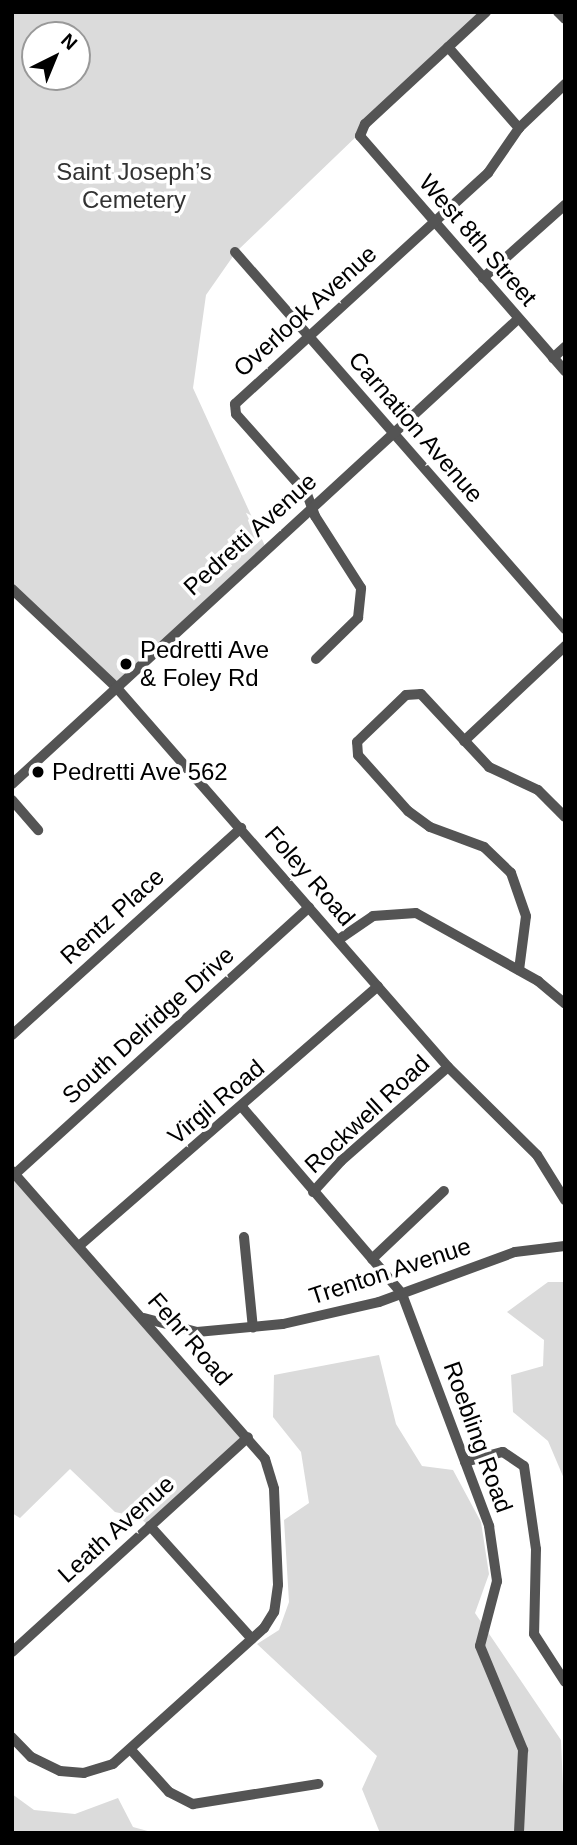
<!DOCTYPE html>
<html>
<head>
<meta charset="utf-8">
<style>
	body { margin:0 }
	#map { position:relative; width:577px; height:1845px; overflow:hidden; background:#fff; font-family:Helvetica,sans-serif }
	div>[style] { position:absolute }
	[style*='--x'] { left:calc(var(--x)*1px); top:calc(var(--y)*1px); width:calc(var(--w)*1px); rotate:calc(var(--a)*1deg) }
	.green>* { inset:0; background:#dbdbdb }
	.minor>* { height:10px; margin:-5px; padding:0 5px; transform-origin:5px; border-radius:5px; background:#545454 }
	.dots>* { width:19px; height:19px; translate:-50% -50%; box-sizing:border-box; border:4px solid #fff; border-radius:50% }
	span { translate:-50% -50%; white-space:nowrap; text-align:center; line-height:1.15; -webkit-text-stroke:7px #fff; paint-order:stroke }
	.park-label { font-size:24px; color:#323232 }
	.street-label { font-size:24px; color:#000 }
	.poi-label { font-size:24px; color:#000 }
	.left { translate:0 -50%; text-align:left }
	.frame { position:absolute; inset:0; border:14px solid #000; pointer-events:none }
	.north { position:absolute; left:21px; top:21px; width:70px; height:70px; box-sizing:border-box; background:#fff; border:2px solid #999; border-radius:50%; rotate:43deg; font-size:19px; font-weight:700; line-height:28px; text-align:center; color:#000 }
	.north::after { content:''; display:block; margin:auto; width:24px; height:32px; background:#000; clip-path:polygon(50% 0,100% 100%,50% 72%,0 100%) }
</style>
</head>
<body>
<div id="map">
	<div class="green">
		<div style="clip-path:polygon(evenodd,12px 12px,486px 12px,236px 252px,206px 295px,193px 388px,266px 548px,116px 687px,12px 589px,12px 12px,35px 35px,77px 35px,77px 77px,35px 77px,35px 35px)"></div>
		<div style="clip-path:polygon(12px 1171px,248px 1437px,150px 1526px,138px 1517px,115px 1512px,70px 1469px,20px 1518px,12px 1513px)"></div>
		<div style="clip-path:polygon(548px 1282px,565px 1282px,565px 1481px,548px 1441px,513px 1412px,511px 1375px,543px 1366px,544px 1340px,507px 1312px)"></div>
		<div style="clip-path:polygon(379px 1355px,396px 1424px,422px 1466px,453px 1470px,481px 1522px,489px 1574px,475px 1613px,561px 1740px,565px 1833px,380px 1833px,362px 1789px,377px 1756px,257px 1644px,279px 1630px,289px 1602px,284px 1520px,309px 1503px,301px 1452px,273px 1417px,274px 1375px)"></div>
		<div style="clip-path:polygon(12px 1794px,34px 1810px,75px 1814px,118px 1798px,133px 1827px,155px 1833px,14px 1833px)"></div>
	</div>
	<div class="minor">
		<div style="--x:486;--y:12;--w:165;--a:137.2"></div>
		<div style="--x:365;--y:124;--w:13;--a:113"></div>
		<div style="--x:360;--y:136;--w:312;--a:48.9"></div>
		<div style="--x:558;--y:12;--w:10;--a:45"></div>
		<div style="--x:448;--y:47;--w:108;--a:48.8"></div>
		<div style="--x:235;--y:252;--w:501;--a:48.8"></div>
		<div style="--x:483;--y:278;--w:110;--a:-41.7"></div>
		<div style="--x:553;--y:358;--w:16;--a:-43"></div>
		<div style="--x:12;--y:589;--w:143;--a:43.3"></div>
		<div style="--x:116;--y:687;--w:505;--a:48.86"></div>
		<div style="--x:448;--y:1067;--w:125;--a:44.7"></div>
		<div style="--x:537;--y:1155;--w:53;--a:58.1"></div>
		<div style="--x:316;--y:659;--w:59;--a:-44.3"></div>
		<div style="--x:358;--y:618;--w:30;--a:-84"></div>
		<div style="--x:361;--y:588;--w:85;--a:-122.6"></div>
		<div style="--x:315;--y:516;--w:23;--a:-110"></div>
		<div style="--x:307;--y:494;--w:107;--a:-131.6"></div>
		<div style="--x:236;--y:414;--w:10;--a:-96"></div>
		<div style="--x:235;--y:404;--w:343;--a:-42.4"></div>
		<div style="--x:488;--y:173;--w:55;--a:-55.4"></div>
		<div style="--x:519;--y:128;--w:64;--a:-43.7"></div>
		<div style="--x:464;--y:741;--w:139;--a:-43.2"></div>
		<div style="--x:12;--y:784;--w:687;--a:-42.58"></div>
		<div style="--x:12;--y:800;--w:40;--a:49"></div>
		<div style="--x:338;--y:940;--w:42;--a:-34.4"></div>
		<div style="--x:373;--y:916;--w:43;--a:-4"></div>
		<div style="--x:416;--y:913;--w:140;--a:29.1"></div>
		<div style="--x:538;--y:981;--w:35;--a:40"></div>
		<div style="--x:519;--y:970;--w:54;--a:-82.6"></div>
		<div style="--x:526;--y:916;--w:46;--a:-109.2"></div>
		<div style="--x:511;--y:873;--w:37;--a:-136"></div>
		<div style="--x:484;--y:847;--w:58;--a:-159.7"></div>
		<div style="--x:430;--y:827;--w:27;--a:-144"></div>
		<div style="--x:408;--y:811;--w:75;--a:-131.8"></div>
		<div style="--x:358;--y:755;--w:13;--a:-94"></div>
		<div style="--x:357;--y:742;--w:68;--a:-43.8"></div>
		<div style="--x:406;--y:695;--w:15;--a:-4"></div>
		<div style="--x:421;--y:694;--w:100;--a:47"></div>
		<div style="--x:489;--y:767;--w:54;--a:25.1"></div>
		<div style="--x:538;--y:790;--w:38;--a:45"></div>
		<div style="--x:12;--y:1035;--w:309;--a:-42.1"></div>
		<div style="--x:242;--y:1107;--w:246;--a:49.4"></div>
		<div style="--x:402;--y:1294;--w:248;--a:69.4"></div>
		<div style="--x:489;--y:1526;--w:56;--a:81.7"></div>
		<div style="--x:497;--y:1581;--w:67;--a:104.7"></div>
		<div style="--x:480;--y:1646;--w:113;--a:67.5"></div>
		<div style="--x:523;--y:1750;--w:83;--a:92.8"></div>
		<div style="--x:12;--y:1171;--w:383;--a:48.7"></div>
		<div style="--x:265;--y:1459;--w:31;--a:73"></div>
		<div style="--x:274;--y:1489;--w:96;--a:87.6"></div>
		<div style="--x:278;--y:1585;--w:27;--a:98"></div>
		<div style="--x:274;--y:1612;--w:19;--a:122"></div>
		<div style="--x:264;--y:1628;--w:203;--a:138"></div>
		<div style="--x:113;--y:1764;--w:30;--a:163"></div>
		<div style="--x:84;--y:1773;--w:24;--a:-175"></div>
		<div style="--x:60;--y:1771;--w:32;--a:-154"></div>
		<div style="--x:31;--y:1757;--w:28;--a:-134"></div>
		<div style="--x:15;--y:1174;--w:397;--a:-42.2"></div>
		<div style="--x:313;--y:1192;--w:42;--a:-47.9"></div>
		<div style="--x:341;--y:1161;--w:142;--a:-41.3"></div>
		<div style="--x:244;--y:1237;--w:91;--a:84.4"></div>
		<div style="--x:79;--y:1246;--w:396;--a:-41"></div>
		<div style="--x:372;--y:1259;--w:99;--a:-43.4"></div>
		<div style="--x:144;--y:1318;--w:55;--a:14.8"></div>
		<div style="--x:197;--y:1332;--w:86;--a:-5.3"></div>
		<div style="--x:283;--y:1324;--w:98;--a:-12.9"></div>
		<div style="--x:379;--y:1302;--w:145;--a:-20.2"></div>
		<div style="--x:515;--y:1252;--w:50;--a:-6.8"></div>
		<div style="--x:465;--y:1462;--w:39;--a:-15"></div>
		<div style="--x:503;--y:1452;--w:25;--a:34"></div>
		<div style="--x:524;--y:1466;--w:84;--a:81.8"></div>
		<div style="--x:536;--y:1549;--w:85;--a:91.3"></div>
		<div style="--x:534;--y:1634;--w:57;--a:57.1"></div>
		<div style="--x:150;--y:1526;--w:152;--a:47.9"></div>
		<div style="--x:12;--y:1652;--w:319;--a:-42.3"></div>
		<div style="--x:132;--y:1751;--w:55;--a:47.9"></div>
		<div style="--x:169;--y:1792;--w:27;--a:27"></div>
		<div style="--x:193;--y:1804;--w:127;--a:-9.1"></div>
	</div>
	<div class="dots">
		<div style="left:126px;top:664px;background:#000"></div>
		<div style="left:38px;top:772px;background:#000"></div>
	</div>
	<div class="park-label">
		<span style="left:134px;top:186px">Saint Joseph’s<br>Cemetery</span>
	</div>
	<div class="street-label">
		<span style="left:478px;top:240px;rotate:49deg">West 8th Street</span>
		<span style="left:305px;top:311px;rotate:-42deg">Overlook Avenue</span>
		<span style="left:416px;top:427px;rotate:49deg">Carnation Avenue</span>
		<span style="left:250px;top:534px;rotate:-42deg">Pedretti Avenue</span>
		<span style="left:310px;top:876px;rotate:49deg">Foley Road</span>
		<span style="left:112px;top:916px;rotate:-42deg">Rentz Place</span>
		<span style="left:148px;top:1025px;rotate:-42deg">South Delridge Drive</span>
		<span style="left:216px;top:1102px;rotate:-40deg">Virgil Road</span>
		<span style="left:367px;top:1114px;rotate:-43deg">Rockwell Road</span>
		<span style="left:390px;top:1271px;rotate:-18deg">Trenton Avenue</span>
		<span style="left:190px;top:1339px;rotate:49deg">Fehr Road</span>
		<span style="left:478px;top:1437px;rotate:70deg">Roebling Road</span>
		<span style="left:116px;top:1529px;rotate:-42deg">Leath Avenue</span>
	</div>
	<div class="poi-label">
		<span class="left" style="left:140px;top:664px">Pedretti Ave<br>&amp; Foley Rd</span>
		<span class="left" style="left:52px;top:772px">Pedretti Ave 562</span>
	</div>
	<div class="frame"></div>
	<div class="north">N</div>
</div>
</body>
</html>
